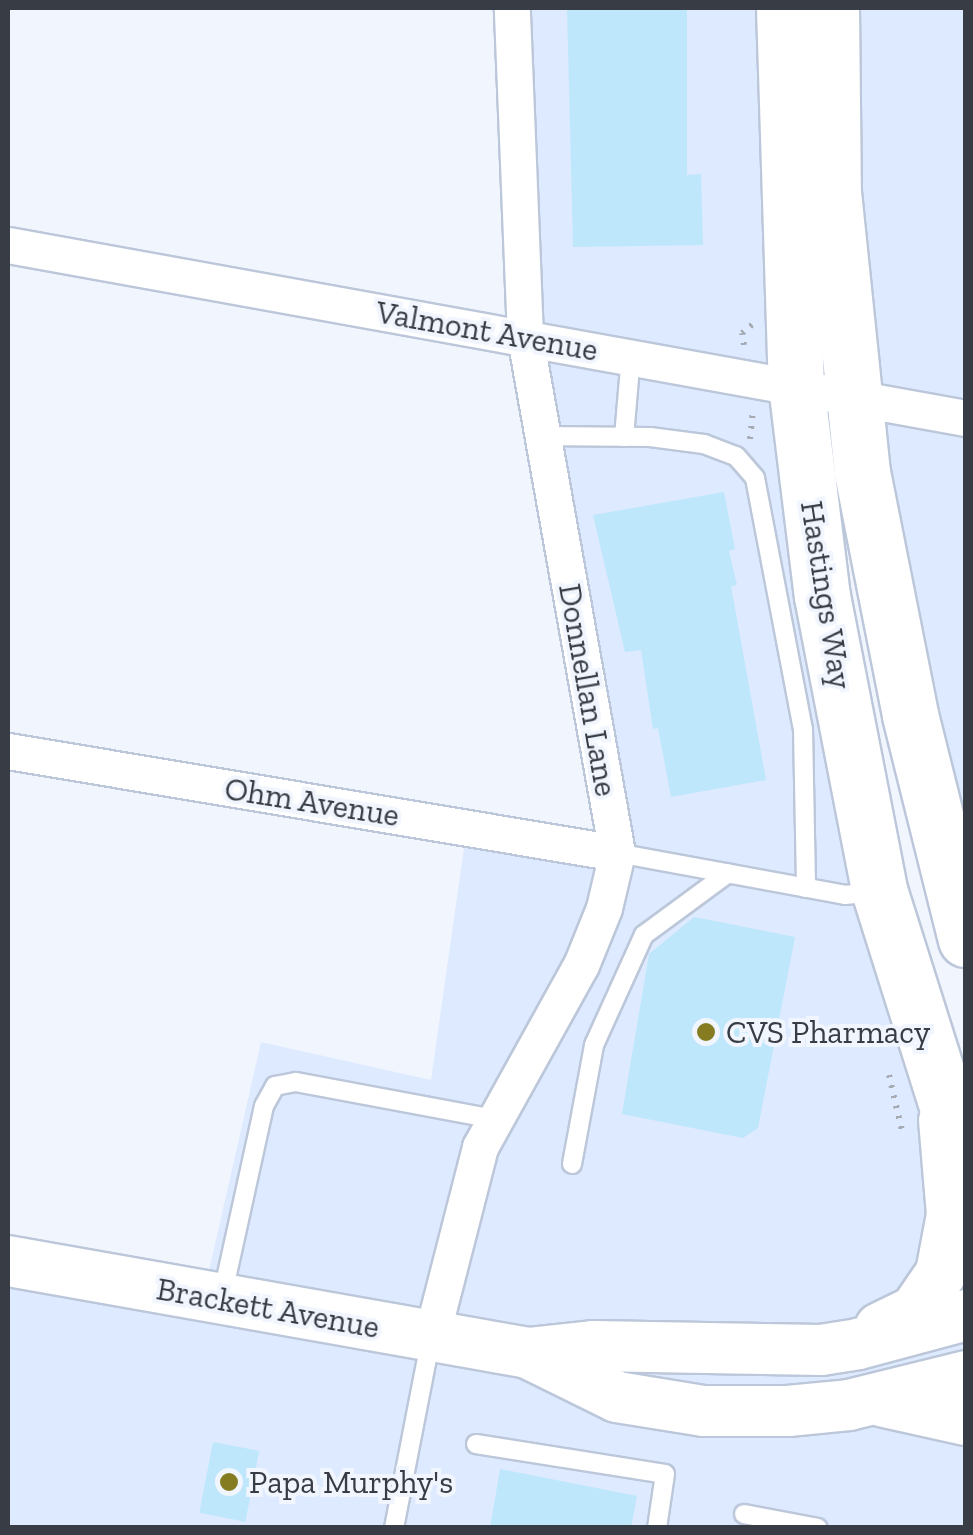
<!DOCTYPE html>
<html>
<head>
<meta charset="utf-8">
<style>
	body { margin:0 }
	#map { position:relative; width:973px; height:1535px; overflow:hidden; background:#f1f6fe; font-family:"Zilla Slab",serif }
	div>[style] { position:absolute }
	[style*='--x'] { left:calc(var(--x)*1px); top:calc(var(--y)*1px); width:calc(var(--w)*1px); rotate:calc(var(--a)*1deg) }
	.built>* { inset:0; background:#deeaff }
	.building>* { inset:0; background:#bee7fc; transform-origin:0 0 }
	.path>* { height:6px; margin-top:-3px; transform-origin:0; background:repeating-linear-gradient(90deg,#a6abb3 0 2.5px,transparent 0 10.5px) }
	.roads { filter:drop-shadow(2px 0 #bcc7da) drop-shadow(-2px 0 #bcc7da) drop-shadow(0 2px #bcc7da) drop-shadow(0 -2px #bcc7da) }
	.lane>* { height:18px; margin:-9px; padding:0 9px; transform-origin:9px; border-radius:9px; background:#fff }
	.street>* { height:35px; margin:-17.5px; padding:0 17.5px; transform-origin:17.5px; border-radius:17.5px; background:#fff }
	.secondary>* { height:50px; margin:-25px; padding:0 25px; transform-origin:25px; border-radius:25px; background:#fff }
	.primary>* { height:55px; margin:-27.5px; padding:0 27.5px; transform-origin:27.5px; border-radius:27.5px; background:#fff }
	.dots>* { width:28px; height:28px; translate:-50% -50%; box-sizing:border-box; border:5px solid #f1f6fe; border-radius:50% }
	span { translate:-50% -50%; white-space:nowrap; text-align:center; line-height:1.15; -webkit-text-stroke:8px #f1f6fe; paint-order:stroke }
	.street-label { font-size:32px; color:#383c44 }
	.poi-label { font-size:32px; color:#383c44 }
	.left { translate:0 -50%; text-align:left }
	.frame { position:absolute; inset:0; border:10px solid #383c44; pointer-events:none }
</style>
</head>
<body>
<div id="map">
	<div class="built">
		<div style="clip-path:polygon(512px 8px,784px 8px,796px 385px,965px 1166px,965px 1527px,8px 1527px,8px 1261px,203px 1297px,261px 1042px,431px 1080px,467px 827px,616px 852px,525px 337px)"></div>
		<div style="clip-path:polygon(843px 8px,965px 8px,965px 939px,879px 570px)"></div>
	</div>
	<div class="building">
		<div style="clip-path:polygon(567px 8px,687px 8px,687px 175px,701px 174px,703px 245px,573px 247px)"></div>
		<div style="clip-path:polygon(724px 492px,735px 549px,729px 551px,737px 585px,731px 586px,766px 780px,671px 797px,658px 728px,653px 729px,641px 650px,625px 652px,593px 515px)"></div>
		<div style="clip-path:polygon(694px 917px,795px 937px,758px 1128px,743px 1138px,622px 1114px,649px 954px)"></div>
		<div style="left:213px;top:1442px;width:47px;height:72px;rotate:11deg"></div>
		<div style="clip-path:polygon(500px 1469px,637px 1496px,631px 1528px,490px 1528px)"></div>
	</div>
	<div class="path">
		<div style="--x:744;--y:345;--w:12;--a:-99"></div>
		<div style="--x:742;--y:333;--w:14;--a:-39"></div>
		<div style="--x:750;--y:439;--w:27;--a:-84"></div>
		<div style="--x:889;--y:1075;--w:57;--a:76.9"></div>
	</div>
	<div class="roads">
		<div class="lane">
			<div style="--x:542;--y:436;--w:108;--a:0.5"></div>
			<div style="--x:650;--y:437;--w:54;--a:7.4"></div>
			<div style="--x:704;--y:444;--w:34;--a:21"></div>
			<div style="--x:736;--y:456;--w:29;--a:49"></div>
			<div style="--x:755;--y:478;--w:256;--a:79.2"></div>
			<div style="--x:803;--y:729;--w:159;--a:88.9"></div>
			<div style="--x:624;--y:437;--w:81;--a:-85.1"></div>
			<div style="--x:617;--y:853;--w:232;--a:10.4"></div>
			<div style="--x:845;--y:895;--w:27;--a:-6"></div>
			<div style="--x:572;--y:1164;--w:121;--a:-79.5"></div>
			<div style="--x:594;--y:1045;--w:121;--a:-65.6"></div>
			<div style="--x:644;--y:935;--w:104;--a:-36.4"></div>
			<div style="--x:222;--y:1297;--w:196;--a:-77.6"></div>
			<div style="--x:264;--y:1106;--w:23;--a:-61"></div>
			<div style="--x:275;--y:1086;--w:21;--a:-11"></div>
			<div style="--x:296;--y:1082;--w:200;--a:10.6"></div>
			<div style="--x:476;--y:1444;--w:191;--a:9"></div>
			<div style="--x:665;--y:1474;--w:55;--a:98.4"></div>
			<div style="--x:744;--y:1514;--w:75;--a:10.7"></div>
			<div style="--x:394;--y:1528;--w:194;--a:-79"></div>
		</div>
		<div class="street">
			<div style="--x:8;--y:245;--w:973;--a:10.24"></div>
			<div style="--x:8;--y:751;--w:617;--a:9.51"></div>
			<div style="--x:431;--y:1338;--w:197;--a:-75.6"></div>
			<div style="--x:480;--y:1147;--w:208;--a:-61"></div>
			<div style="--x:581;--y:965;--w:61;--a:-68"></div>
			<div style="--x:604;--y:908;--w:57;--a:-76.7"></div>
			<div style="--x:617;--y:853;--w:524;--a:-100.11"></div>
			<div style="--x:525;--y:337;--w:329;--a:-92.3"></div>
		</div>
		<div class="secondary">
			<div style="--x:8;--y:1261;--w:528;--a:10.03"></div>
			<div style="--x:528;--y:1353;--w:65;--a:-6.1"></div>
			<div style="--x:593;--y:1346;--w:228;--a:1"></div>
			<div style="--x:821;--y:1350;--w:37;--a:-9"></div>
			<div style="--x:858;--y:1344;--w:112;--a:-15"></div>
			<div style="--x:880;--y:1328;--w:39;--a:-26"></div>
			<div style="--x:915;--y:1311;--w:46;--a:-55.6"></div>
			<div style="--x:941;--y:1273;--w:59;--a:-79.3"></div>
			<div style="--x:952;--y:1215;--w:95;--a:-94.8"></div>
			<div style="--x:528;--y:1353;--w:99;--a:26.3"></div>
			<div style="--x:617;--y:1397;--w:87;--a:9.2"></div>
			<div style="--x:703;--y:1411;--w:85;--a:0"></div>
			<div style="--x:788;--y:1411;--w:61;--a:-5.6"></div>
			<div style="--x:849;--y:1405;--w:121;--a:-13.9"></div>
		</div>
		<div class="primary">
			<div style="--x:784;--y:8;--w:377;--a:88.2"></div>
			<div style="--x:796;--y:385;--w:213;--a:83"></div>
			<div style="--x:822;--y:596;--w:299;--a:79"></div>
			<div style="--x:879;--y:890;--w:289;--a:72.5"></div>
			<div style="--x:831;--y:8;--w:184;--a:89.4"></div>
			<div style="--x:833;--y:192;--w:281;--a:84.1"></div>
			<div style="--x:862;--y:472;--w:248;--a:78.8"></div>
			<div style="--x:910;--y:715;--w:231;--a:76"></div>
			<div style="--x:884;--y:1399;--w:84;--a:12.4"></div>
		</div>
	</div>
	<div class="dots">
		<div style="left:706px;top:1032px;background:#857c22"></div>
		<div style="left:229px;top:1482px;background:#857c22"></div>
	</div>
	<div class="street-label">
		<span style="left:487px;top:331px;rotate:10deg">Valmont Avenue</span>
		<span style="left:826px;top:595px;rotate:81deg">Hastings Way</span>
		<span style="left:588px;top:690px;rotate:80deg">Donnellan Lane</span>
		<span style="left:312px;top:802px;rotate:9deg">Ohm Avenue</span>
		<span style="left:268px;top:1308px;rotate:10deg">Brackett Avenue</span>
	</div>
	<div class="poi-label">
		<span class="left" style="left:726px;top:1032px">CVS Pharmacy</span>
		<span class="left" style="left:249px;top:1482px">Papa Murphy's</span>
	</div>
	<div class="frame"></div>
</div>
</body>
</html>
